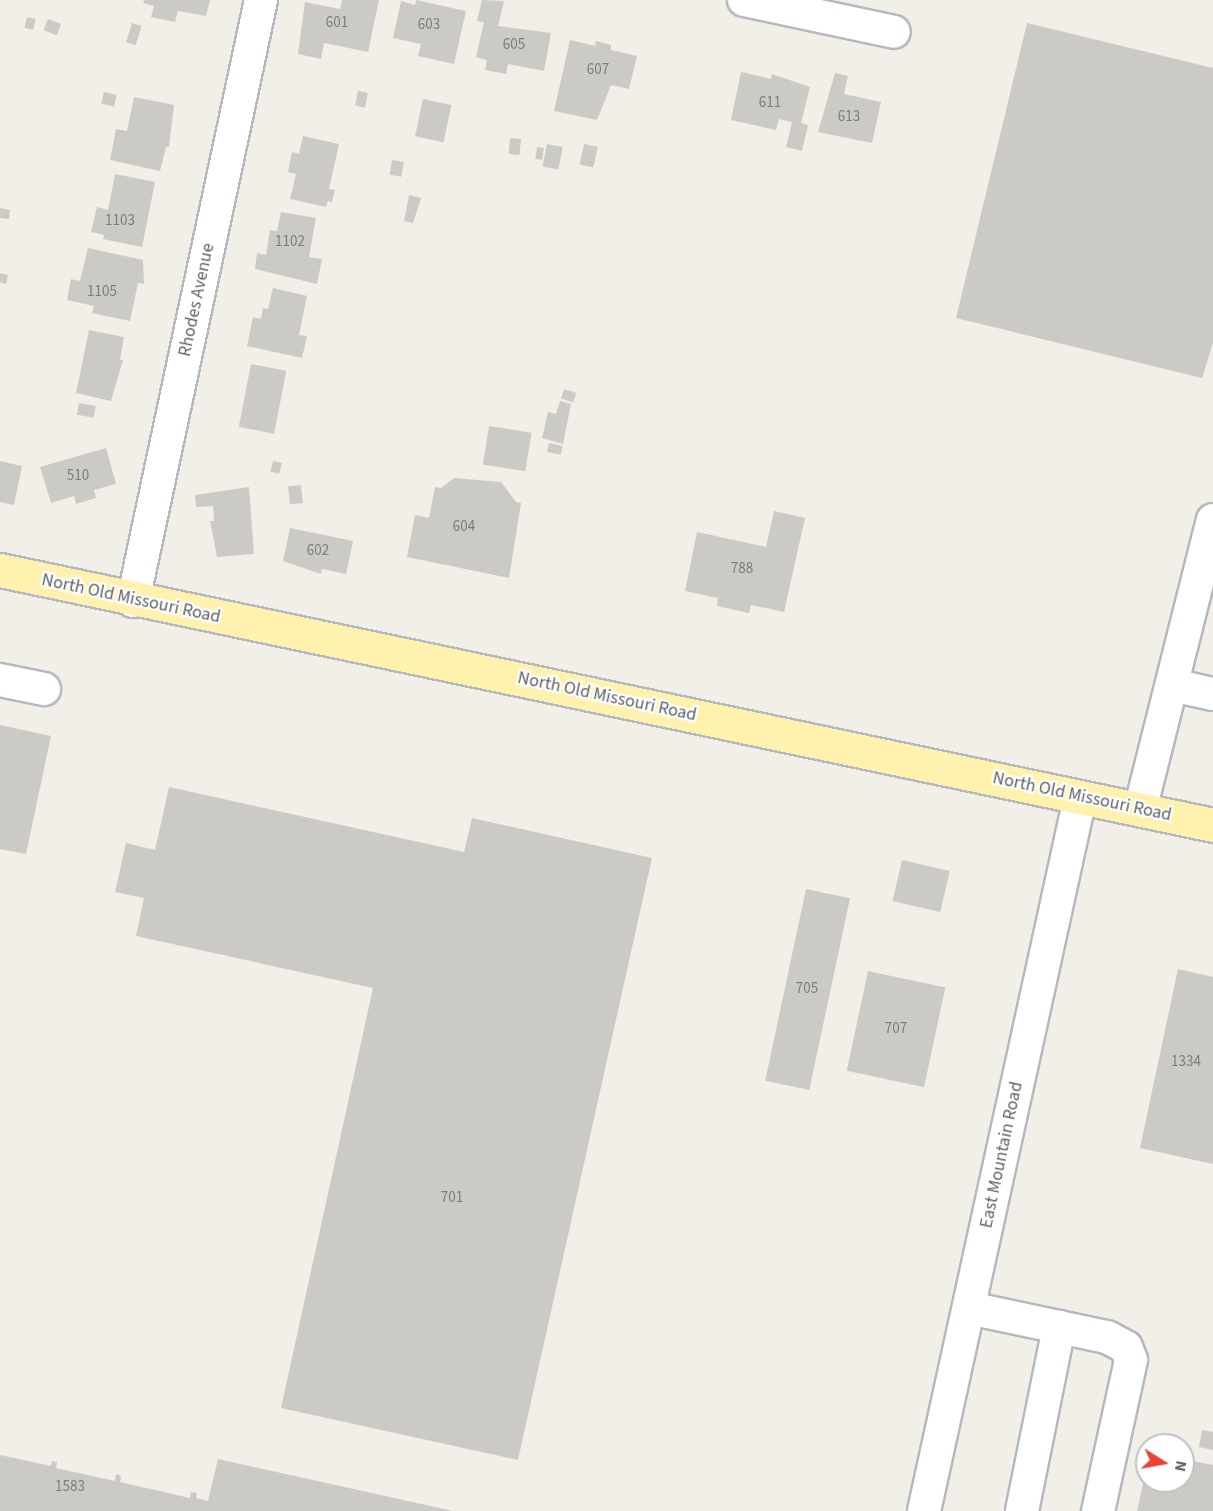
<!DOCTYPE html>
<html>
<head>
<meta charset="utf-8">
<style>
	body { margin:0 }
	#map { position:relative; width:1213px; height:1511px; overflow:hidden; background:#f1efe8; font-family:"Source Sans 3",sans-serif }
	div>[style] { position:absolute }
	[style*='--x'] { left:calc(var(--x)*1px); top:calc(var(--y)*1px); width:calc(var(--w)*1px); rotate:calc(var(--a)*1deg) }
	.building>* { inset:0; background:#cccac5; transform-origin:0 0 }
	.roads { filter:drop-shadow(2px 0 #b5b8bc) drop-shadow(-2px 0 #b5b8bc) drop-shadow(0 2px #b5b8bc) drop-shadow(0 -2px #b5b8bc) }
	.minor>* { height:32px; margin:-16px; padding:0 16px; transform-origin:16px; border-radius:16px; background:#fff }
	.major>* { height:33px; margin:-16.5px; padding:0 16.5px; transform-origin:16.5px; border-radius:16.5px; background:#fff2af }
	span { translate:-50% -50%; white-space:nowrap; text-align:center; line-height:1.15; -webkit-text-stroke:4.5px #fff; paint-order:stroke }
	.number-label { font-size:15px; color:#7a7d7f }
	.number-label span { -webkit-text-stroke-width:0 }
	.street-label { font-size:18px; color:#5f6368 }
	.north { position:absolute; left:1135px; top:1433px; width:60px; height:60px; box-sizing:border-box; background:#fff; border:2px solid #bfc1c3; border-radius:50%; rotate:101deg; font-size:16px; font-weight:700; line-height:24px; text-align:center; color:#5f6368 }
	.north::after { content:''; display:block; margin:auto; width:21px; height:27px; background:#ea4335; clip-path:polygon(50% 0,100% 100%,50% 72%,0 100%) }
</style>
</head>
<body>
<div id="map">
	<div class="building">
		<div style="clip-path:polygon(144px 0,210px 0,206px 16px,178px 11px,175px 22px,151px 17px,154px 6px,143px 3px)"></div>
		<div style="clip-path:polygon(342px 0,379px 0,368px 52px,324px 43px,321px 59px,298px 54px,305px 2px,340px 9px)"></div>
		<div style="clip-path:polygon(416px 0,466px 11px,454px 64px,418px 56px,421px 44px,393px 38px,401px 1px,415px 5px)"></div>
		<div style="clip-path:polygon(482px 0,504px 1px,498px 26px,551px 33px,544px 71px,508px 64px,506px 74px,485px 70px,487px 60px,476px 57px,484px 22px,477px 21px)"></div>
		<div style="left:27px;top:17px;width:9px;height:11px;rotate:13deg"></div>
		<div style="left:48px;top:19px;width:14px;height:12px;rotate:21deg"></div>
		<div style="left:132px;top:23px;width:10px;height:20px;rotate:17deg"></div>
		<div style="clip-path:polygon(1027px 23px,1213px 68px,1213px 343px,1202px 378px,956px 318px)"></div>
		<div style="clip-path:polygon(570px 40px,595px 46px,596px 41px,611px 45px,611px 50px,637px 56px,629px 89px,611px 85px,597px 120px,554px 111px)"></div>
		<div style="clip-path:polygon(741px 72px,771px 79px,772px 74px,810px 87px,801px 123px,808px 125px,802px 151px,786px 147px,792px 122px,779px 119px,776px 130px,731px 120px)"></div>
		<div style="clip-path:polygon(835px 73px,848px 76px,844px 94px,881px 102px,872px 143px,818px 132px)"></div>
		<div style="left:358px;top:91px;width:10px;height:15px;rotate:11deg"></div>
		<div style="left:104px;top:92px;width:13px;height:12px;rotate:13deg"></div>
		<div style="clip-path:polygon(134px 97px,174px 105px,169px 147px,166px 147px,160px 171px,110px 160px,116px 129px,127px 131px)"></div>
		<div style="left:423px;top:99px;width:29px;height:38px;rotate:12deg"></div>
		<div style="clip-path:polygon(303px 136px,339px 144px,329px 189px,335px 190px,332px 202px,328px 201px,326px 207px,290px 199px,296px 174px,288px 172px,292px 152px,299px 154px)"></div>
		<div style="left:510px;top:138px;width:11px;height:16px;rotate:5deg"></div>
		<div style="left:547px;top:144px;width:16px;height:23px;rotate:11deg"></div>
		<div style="left:584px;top:144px;width:14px;height:21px;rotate:12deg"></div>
		<div style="left:537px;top:147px;width:7px;height:12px;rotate:8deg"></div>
		<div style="left:392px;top:160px;width:12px;height:15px;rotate:9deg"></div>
		<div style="clip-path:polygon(115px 174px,155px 182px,142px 247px,103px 239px,104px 235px,91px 232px,97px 207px,108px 210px)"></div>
		<div style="clip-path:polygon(409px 195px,421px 198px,413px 223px,404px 221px)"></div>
		<div style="clip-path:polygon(0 208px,10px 210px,9px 219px,0 218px)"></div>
		<div style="clip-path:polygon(281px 212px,316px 218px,309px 257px,322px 259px,317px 284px,255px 269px,257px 253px,266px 255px,270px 230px,277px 231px)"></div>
		<div style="clip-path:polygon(88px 248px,143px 260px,144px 284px,138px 283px,130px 321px,92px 313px,94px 306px,67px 300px,71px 279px,80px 281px)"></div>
		<div style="clip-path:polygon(0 273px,8px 275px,6px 284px,0 282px)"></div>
		<div style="clip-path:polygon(273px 288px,307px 296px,299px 335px,307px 336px,302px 358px,247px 346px,253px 317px,261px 319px,263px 308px,268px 309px)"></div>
		<div style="clip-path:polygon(89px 330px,124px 337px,120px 360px,123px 360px,111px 401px,76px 393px)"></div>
		<div style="left:251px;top:364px;width:36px;height:64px;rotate:11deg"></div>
		<div style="left:564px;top:389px;width:13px;height:10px;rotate:18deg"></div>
		<div style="clip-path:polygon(560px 401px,571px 404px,563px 444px,542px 438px,548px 412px,556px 414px)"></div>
		<div style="left:79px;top:403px;width:17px;height:12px;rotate:10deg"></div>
		<div style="left:489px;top:426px;width:43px;height:39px;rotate:9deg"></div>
		<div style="left:549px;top:443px;width:14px;height:9px;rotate:12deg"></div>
		<div style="clip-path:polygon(106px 448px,116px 484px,94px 490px,96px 498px,76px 504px,74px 496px,51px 503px,40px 467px)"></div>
		<div style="clip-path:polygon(0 461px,22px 466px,14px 505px,0 502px)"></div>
		<div style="left:273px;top:461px;width:9px;height:11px;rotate:13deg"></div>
		<div style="clip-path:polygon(454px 478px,501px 482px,516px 502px,521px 503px,509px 578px,407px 557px,415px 515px,429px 518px,435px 487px,441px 488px)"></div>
		<div style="left:301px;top:485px;width:18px;height:13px;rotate:84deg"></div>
		<div style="clip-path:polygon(249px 487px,254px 554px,217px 557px,210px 521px,214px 521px,213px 506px,196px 507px,195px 495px)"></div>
		<div style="clip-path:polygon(774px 511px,805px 518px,784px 612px,751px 605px,749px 613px,717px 606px,718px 598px,685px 591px,697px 532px,766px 547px)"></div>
		<div style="clip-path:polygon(290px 528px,353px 541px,346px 574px,322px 569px,321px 574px,283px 561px)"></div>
		<div style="clip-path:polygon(0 725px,51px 736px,26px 854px,0 849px)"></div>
		<div style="clip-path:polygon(169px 787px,464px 852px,472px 818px,652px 858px,518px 1460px,281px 1408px,373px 988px,136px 936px,144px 898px,115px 892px,126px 843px,155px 850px)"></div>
		<div style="left:902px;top:860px;width:49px;height:42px;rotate:13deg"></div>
		<div style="left:806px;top:889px;width:45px;height:196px;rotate:12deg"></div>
		<div style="clip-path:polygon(1178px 969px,1213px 977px,1213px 1164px,1140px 1148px)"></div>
		<div style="left:868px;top:971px;width:79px;height:102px;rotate:12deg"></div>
		<div style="clip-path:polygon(1202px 1430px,1213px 1432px,1213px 1450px,1199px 1447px)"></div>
		<div style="clip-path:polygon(0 1455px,51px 1466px,52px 1461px,57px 1462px,56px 1468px,115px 1481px,116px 1474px,121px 1476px,120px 1482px,190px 1498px,191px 1492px,197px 1493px,196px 1498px,208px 1501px,218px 1459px,453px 1511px,0 1511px)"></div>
		<div style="clip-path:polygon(1183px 1459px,1213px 1465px,1213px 1511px,1137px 1511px,1146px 1470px,1147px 1481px,1183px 1481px)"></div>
	</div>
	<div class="roads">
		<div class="minor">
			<div style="--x:744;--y:0;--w:153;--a:12"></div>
			<div style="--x:133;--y:601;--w:614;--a:-77.98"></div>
			<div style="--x:0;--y:680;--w:45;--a:11.6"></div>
			<div style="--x:1172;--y:685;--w:42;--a:12.4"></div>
			<div style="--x:1140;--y:810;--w:299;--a:-75.9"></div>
			<div style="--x:969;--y:1308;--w:141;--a:11.9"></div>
			<div style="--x:1107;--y:1337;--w:21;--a:28"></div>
			<div style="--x:1126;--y:1347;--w:14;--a:69"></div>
			<div style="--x:1131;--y:1360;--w:155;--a:102.3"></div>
			<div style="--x:924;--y:1511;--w:730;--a:-77.66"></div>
			<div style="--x:1022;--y:1511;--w:188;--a:-78.6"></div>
		</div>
		<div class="major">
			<div style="--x:0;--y:570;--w:1240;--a:11.87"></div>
		</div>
	</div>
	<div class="number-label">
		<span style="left:337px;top:23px">601</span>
		<span style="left:429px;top:25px">603</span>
		<span style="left:514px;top:45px">605</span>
		<span style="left:598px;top:70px">607</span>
		<span style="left:770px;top:103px">611</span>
		<span style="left:849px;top:117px">613</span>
		<span style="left:120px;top:221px">1103</span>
		<span style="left:290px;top:242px">1102</span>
		<span style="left:102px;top:292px">1105</span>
		<span style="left:78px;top:476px">510</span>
		<span style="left:464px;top:527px">604</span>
		<span style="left:318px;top:551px">602</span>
		<span style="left:742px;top:569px">788</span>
		<span style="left:807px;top:989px">705</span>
		<span style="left:896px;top:1029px">707</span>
		<span style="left:1186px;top:1062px">1334</span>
		<span style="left:452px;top:1198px">701</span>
		<span style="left:70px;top:1487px">1583</span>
	</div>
	<div class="street-label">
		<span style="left:197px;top:300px;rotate:-78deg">Rhodes Avenue</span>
		<span style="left:131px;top:599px;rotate:12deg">North Old Missouri Road</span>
		<span style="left:607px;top:697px;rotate:12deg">North Old Missouri Road</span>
		<span style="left:1082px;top:797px;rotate:12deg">North Old Missouri Road</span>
		<span style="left:1002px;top:1155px;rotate:-78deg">East Mountain Road</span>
	</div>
	<div class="north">N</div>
</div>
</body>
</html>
